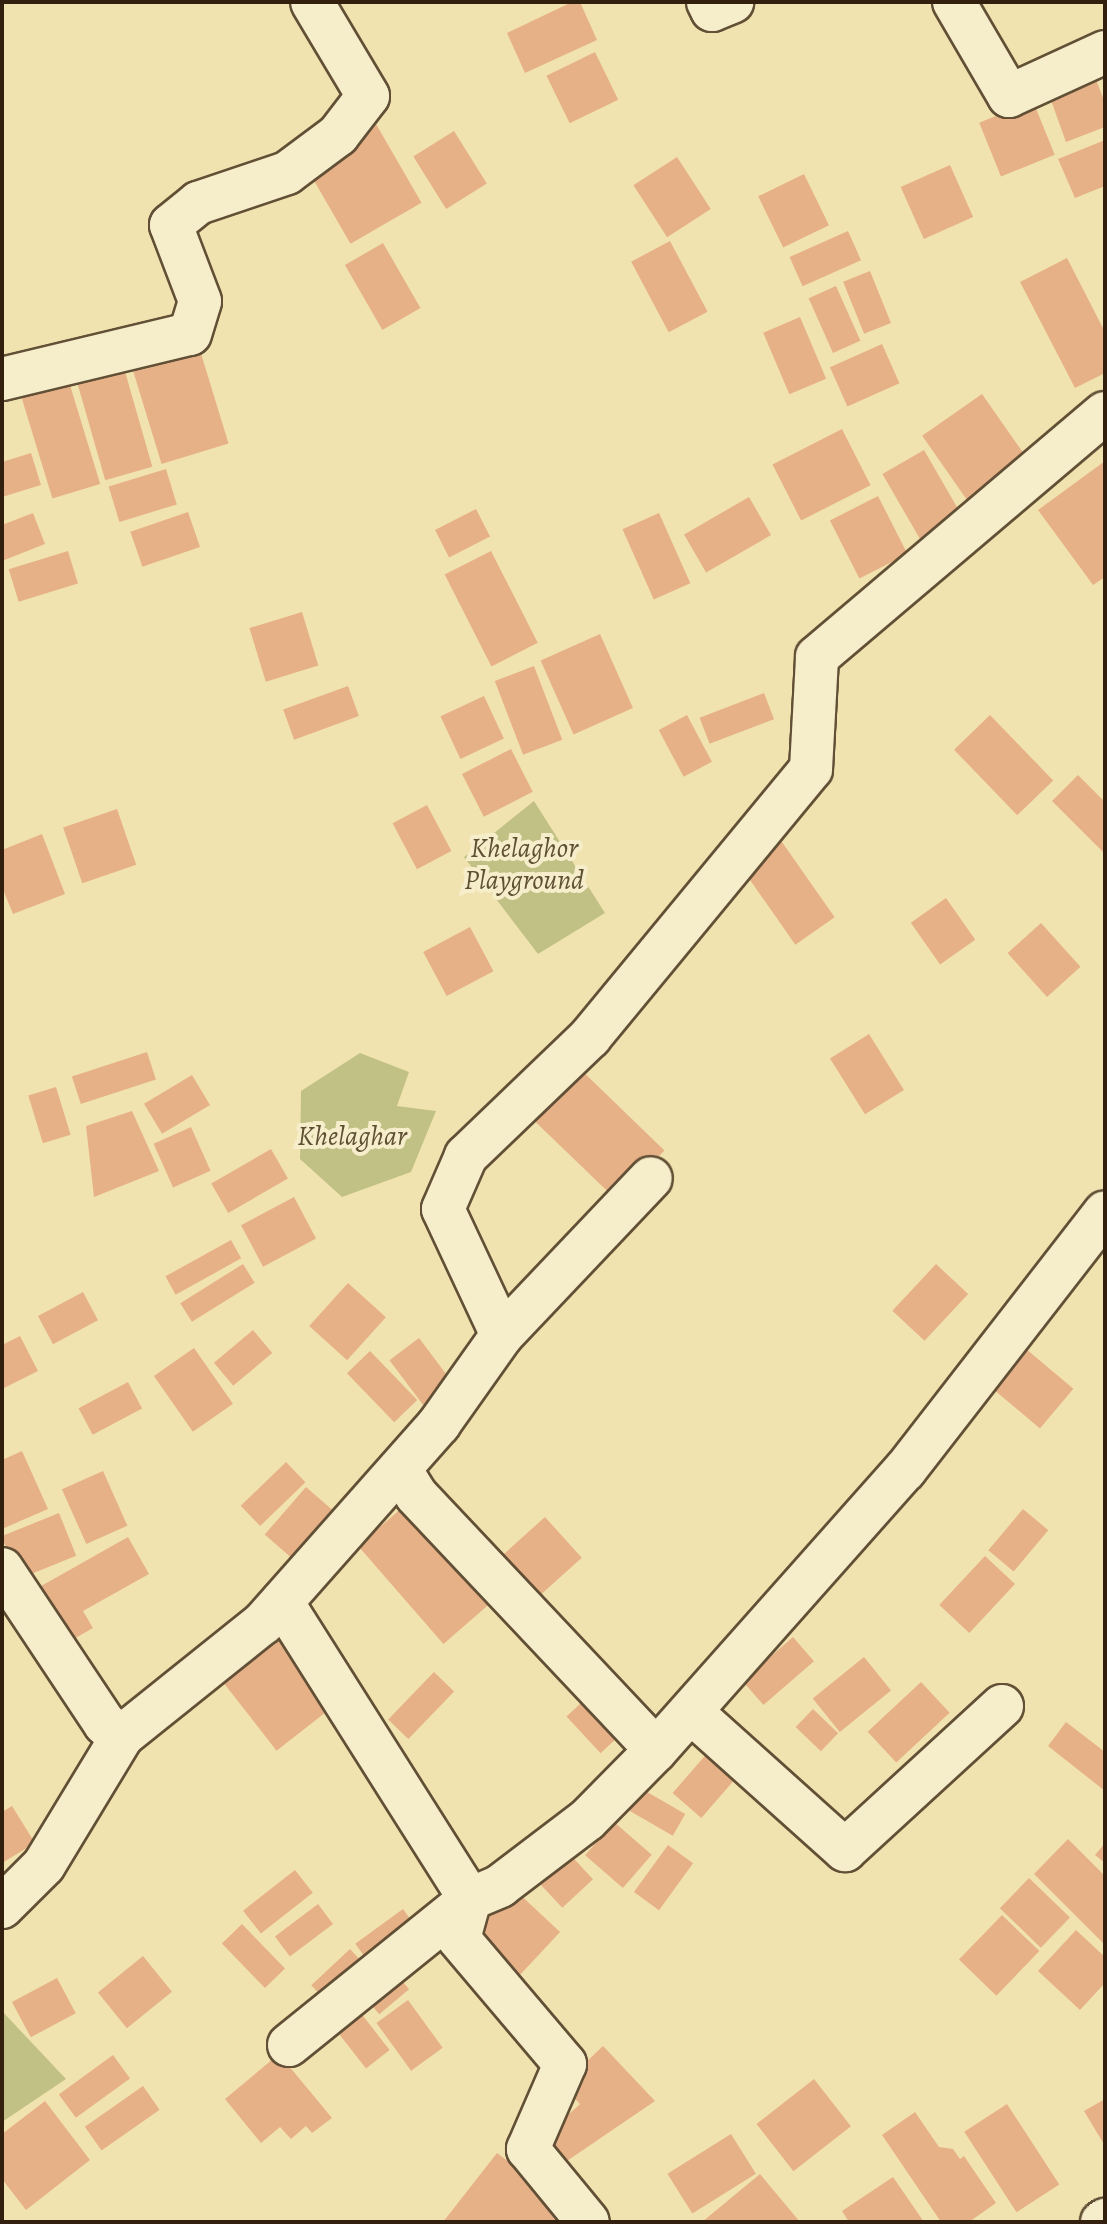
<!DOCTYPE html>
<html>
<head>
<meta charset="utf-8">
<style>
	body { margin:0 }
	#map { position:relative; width:1107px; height:2224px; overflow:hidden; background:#f1e3af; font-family:Alegreya,serif }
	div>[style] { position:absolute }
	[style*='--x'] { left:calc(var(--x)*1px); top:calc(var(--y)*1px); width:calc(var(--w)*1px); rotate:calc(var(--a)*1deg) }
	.green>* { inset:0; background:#c2c185 }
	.building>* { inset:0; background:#e7b188; transform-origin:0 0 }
	.roads { filter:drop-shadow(2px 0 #625036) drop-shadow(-2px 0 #625036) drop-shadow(0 2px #625036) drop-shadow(0 -2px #625036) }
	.street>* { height:42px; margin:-21px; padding:0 21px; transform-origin:21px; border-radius:21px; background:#f6edcb }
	span { translate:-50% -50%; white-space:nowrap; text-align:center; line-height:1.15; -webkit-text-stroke:8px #f6edcb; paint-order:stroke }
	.park-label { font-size:28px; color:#5e5032; font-style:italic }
	.frame { position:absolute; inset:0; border:4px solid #331f0e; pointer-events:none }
</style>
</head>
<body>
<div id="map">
	<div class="green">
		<div style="clip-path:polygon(534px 801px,605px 913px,538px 954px,464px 857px)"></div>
		<div style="clip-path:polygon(360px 1053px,409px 1072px,397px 1106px,436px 1111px,411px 1172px,342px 1197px,300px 1159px,301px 1091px)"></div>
		<div style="clip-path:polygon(2px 2011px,66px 2079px,2px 2122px)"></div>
	</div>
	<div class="building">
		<div style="clip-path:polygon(572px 2px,580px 2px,597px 40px,525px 73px,507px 33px)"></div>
		<div style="left:595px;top:52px;width:53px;height:54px;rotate:64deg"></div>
		<div style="clip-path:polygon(1090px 64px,1105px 103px,1105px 127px,1066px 142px,1044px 81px)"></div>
		<div style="left:1033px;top:101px;width:58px;height:58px;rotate:68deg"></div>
		<div style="left:376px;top:124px;width:91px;height:82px;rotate:60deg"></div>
		<div style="left:454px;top:131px;width:62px;height:48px;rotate:58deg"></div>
		<div style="clip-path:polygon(1105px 140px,1105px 186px,1075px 198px,1058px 159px)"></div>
		<div style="left:677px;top:157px;width:62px;height:52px;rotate:57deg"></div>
		<div style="left:950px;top:165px;width:57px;height:54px;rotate:66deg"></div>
		<div style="left:804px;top:174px;width:57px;height:51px;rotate:64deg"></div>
		<div style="left:848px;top:231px;width:32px;height:64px;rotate:66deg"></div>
		<div style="left:670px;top:241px;width:80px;height:44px;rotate:62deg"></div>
		<div style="left:383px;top:243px;width:75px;height:44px;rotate:60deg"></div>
		<div style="clip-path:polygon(1067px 258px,1105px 332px,1105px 373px,1075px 388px,1020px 282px)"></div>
		<div style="left:870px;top:271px;width:56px;height:29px;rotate:68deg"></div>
		<div style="left:836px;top:286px;width:60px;height:30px;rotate:66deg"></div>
		<div style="left:800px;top:317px;width:67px;height:40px;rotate:67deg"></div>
		<div style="left:882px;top:344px;width:43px;height:57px;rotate:66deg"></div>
		<div style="left:199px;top:347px;width:101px;height:70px;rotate:73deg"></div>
		<div style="left:122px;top:361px;width:110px;height:49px;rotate:74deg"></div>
		<div style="left:66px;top:372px;width:117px;height:50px;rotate:73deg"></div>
		<div style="left:982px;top:394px;width:80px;height:73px;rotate:55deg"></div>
		<div style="left:842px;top:429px;width:63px;height:78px;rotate:63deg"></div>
		<div style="left:924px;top:450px;width:76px;height:48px;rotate:60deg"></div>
		<div style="clip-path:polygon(31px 453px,41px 485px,2px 497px,2px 462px)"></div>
		<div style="clip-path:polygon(1105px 461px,1105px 577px,1093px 585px,1038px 510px)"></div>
		<div style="left:166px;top:469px;width:37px;height:60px;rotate:73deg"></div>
		<div style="left:878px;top:496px;width:65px;height:54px;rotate:63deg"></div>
		<div style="left:749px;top:497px;width:44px;height:75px;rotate:60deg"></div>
		<div style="left:476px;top:509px;width:31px;height:46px;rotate:63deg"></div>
		<div style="left:188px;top:512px;width:37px;height:61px;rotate:71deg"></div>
		<div style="clip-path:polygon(33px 513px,45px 544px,2px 561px,2px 525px)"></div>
		<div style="left:659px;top:513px;width:77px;height:40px;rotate:66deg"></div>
		<div style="left:68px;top:551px;width:34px;height:62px;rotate:73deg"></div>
		<div style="left:491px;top:551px;width:103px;height:52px;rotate:63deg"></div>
		<div style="left:302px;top:612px;width:56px;height:55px;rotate:73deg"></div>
		<div style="left:600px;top:634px;width:81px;height:65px;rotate:66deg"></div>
		<div style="left:534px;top:666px;width:79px;height:42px;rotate:69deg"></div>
		<div style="left:348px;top:686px;width:32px;height:69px;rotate:70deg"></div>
		<div style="left:764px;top:693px;width:28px;height:69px;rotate:69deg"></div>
		<div style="left:484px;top:696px;width:47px;height:48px;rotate:65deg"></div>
		<div style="left:687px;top:715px;width:53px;height:32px;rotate:62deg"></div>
		<div style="left:990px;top:715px;width:91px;height:50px;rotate:46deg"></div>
		<div style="left:511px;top:749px;width:48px;height:55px;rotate:63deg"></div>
		<div style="clip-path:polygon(1078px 775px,1105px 802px,1105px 854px,1052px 801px)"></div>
		<div style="left:427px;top:805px;width:52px;height:39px;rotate:62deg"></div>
		<div style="left:117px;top:809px;width:59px;height:57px;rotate:71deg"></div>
		<div style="left:775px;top:832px;width:104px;height:48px;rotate:55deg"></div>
		<div style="clip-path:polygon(42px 834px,65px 894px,13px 914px,2px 887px,2px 850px)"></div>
		<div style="left:946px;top:898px;width:51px;height:43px;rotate:55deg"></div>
		<div style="left:1041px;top:923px;width:59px;height:45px;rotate:48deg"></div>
		<div style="left:470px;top:927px;width:50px;height:53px;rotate:62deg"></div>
		<div style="left:869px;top:1034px;width:66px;height:46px;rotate:58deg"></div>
		<div style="left:147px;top:1052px;width:29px;height:79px;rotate:72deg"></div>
		<div style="left:576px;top:1065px;width:123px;height:69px;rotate:44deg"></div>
		<div style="left:192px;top:1075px;width:35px;height:56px;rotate:59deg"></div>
		<div style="left:56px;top:1087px;width:50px;height:29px;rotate:73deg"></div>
		<div style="clip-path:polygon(132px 1111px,159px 1171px,94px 1197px,86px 1126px)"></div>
		<div style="left:191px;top:1127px;width:48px;height:41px;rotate:66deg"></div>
		<div style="left:271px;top:1149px;width:34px;height:69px;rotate:60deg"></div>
		<div style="left:294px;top:1197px;width:47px;height:60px;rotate:62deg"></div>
		<div style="left:231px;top:1240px;width:21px;height:75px;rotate:61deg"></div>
		<div style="left:243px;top:1264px;width:22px;height:74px;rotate:58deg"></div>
		<div style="left:936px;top:1264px;width:44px;height:64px;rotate:43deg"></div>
		<div style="left:348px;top:1283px;width:51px;height:58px;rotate:42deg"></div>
		<div style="left:83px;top:1292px;width:32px;height:51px;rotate:62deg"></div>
		<div style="left:253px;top:1330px;width:30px;height:51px;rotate:50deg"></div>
		<div style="clip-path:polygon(20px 1336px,38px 1371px,2px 1389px,2px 1345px)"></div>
		<div style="left:419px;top:1338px;width:56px;height:37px;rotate:53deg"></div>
		<div style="left:1019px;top:1343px;width:71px;height:52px;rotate:40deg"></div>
		<div style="left:194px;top:1348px;width:68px;height:49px;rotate:55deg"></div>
		<div style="left:370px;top:1351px;width:68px;height:32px;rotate:46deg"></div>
		<div style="left:128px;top:1382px;width:30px;height:56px;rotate:62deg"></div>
		<div style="clip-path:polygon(22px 1451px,48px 1509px,2px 1529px,2px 1460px)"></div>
		<div style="left:286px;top:1462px;width:28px;height:63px;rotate:46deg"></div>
		<div style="left:103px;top:1471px;width:60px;height:45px;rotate:66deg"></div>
		<div style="left:306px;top:1487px;width:43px;height:63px;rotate:41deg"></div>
		<div style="left:411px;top:1500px;width:130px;height:70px;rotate:49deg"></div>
		<div style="left:1023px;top:1509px;width:33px;height:54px;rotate:40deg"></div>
		<div style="left:59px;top:1513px;width:46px;height:62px;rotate:68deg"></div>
		<div style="left:545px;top:1517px;width:55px;height:68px;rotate:48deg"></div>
		<div style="clip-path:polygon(128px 1537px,149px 1574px,83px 1611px,93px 1628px,65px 1644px,34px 1590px)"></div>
		<div style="left:985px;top:1556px;width:41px;height:67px;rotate:43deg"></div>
		<div style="left:280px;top:1630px;width:93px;height:77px;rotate:52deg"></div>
		<div style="left:793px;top:1637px;width:32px;height:67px;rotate:49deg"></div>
		<div style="left:864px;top:1657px;width:43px;height:66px;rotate:51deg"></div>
		<div style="left:434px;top:1672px;width:28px;height:66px;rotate:44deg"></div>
		<div style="left:921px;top:1682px;width:42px;height:73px;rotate:47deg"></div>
		<div style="left:595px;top:1690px;width:50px;height:39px;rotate:47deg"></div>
		<div style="left:813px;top:1709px;width:35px;height:25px;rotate:44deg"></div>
		<div style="clip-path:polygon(1066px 1722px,1105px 1752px,1105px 1791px,1048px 1746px)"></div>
		<div style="left:710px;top:1750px;width:38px;height:57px;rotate:41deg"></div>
		<div style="left:635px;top:1785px;width:58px;height:25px;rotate:30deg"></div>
		<div style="clip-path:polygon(12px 1806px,35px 1843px,2px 1863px,2px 1812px)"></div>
		<div style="left:614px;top:1822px;width:50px;height:44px;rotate:41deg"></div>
		<div style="clip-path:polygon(1068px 1839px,1105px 1876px,1105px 1945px,1034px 1874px)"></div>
		<div style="clip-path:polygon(1105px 1843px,1105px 1863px,1095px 1855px)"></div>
		<div style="left:668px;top:1845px;width:31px;height:58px;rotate:36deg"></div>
		<div style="left:563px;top:1847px;width:44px;height:42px;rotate:47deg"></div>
		<div style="left:295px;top:1870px;width:29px;height:66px;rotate:52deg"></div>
		<div style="left:1029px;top:1878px;width:57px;height:42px;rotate:44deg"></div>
		<div style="left:514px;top:1889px;width:63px;height:65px;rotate:43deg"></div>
		<div style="left:318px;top:1904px;width:25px;height:54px;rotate:53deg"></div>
		<div style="left:403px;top:1909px;width:24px;height:59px;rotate:54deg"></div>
		<div style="left:1002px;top:1915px;width:52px;height:62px;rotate:44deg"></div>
		<div style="left:242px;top:1924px;width:62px;height:28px;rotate:46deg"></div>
		<div style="clip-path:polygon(1076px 1930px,1105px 1957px,1105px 1983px,1080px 2010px,1038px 1971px)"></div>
		<div style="left:350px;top:1949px;width:22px;height:53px;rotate:47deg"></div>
		<div style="left:143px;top:1956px;width:46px;height:58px;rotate:51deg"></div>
		<div style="left:393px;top:1970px;width:25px;height:39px;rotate:50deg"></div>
		<div style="left:57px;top:1978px;width:40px;height:51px;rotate:62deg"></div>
		<div style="left:349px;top:1998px;width:66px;height:30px;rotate:52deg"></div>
		<div style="left:408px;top:2000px;width:59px;height:39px;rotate:54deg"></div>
		<div style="clip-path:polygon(603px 2046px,655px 2101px,564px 2163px,542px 2139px,580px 2104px,562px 2085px)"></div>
		<div style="clip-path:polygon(279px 2054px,332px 2118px,312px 2133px,306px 2126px,291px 2139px,280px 2127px,261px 2143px,225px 2099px)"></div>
		<div style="left:113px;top:2055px;width:29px;height:67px;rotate:54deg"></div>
		<div style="left:814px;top:2079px;width:60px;height:73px;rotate:52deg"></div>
		<div style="left:143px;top:2086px;width:29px;height:71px;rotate:55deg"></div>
		<div style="clip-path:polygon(1105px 2099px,1105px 2146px,1084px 2111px)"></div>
		<div style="clip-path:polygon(45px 2101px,90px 2160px,26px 2210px,2px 2179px,2px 2134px)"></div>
		<div style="left:1007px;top:2104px;width:96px;height:51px;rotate:57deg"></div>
		<div style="clip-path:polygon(915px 2112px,939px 2147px,953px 2149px,960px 2159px,964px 2156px,996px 2203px,969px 2222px,941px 2222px,882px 2135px)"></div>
		<div style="left:731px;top:2134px;width:47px;height:75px;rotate:58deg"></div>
		<div style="clip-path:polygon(497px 2153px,565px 2204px,555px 2222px,443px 2222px)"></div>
		<div style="clip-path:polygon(760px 2174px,800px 2222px,702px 2222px)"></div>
		<div style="clip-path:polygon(893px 2177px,924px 2222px,849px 2222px,842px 2211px)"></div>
	</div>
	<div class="roads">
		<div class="street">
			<div style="--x:708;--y:2;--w:9;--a:63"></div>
			<div style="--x:712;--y:10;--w:22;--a:-22"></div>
			<div style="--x:954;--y:2;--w:109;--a:59.7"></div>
			<div style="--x:1009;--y:96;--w:106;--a:-24.6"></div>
			<div style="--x:2;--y:379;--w:193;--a:-13.5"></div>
			<div style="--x:190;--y:334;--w:34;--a:-73"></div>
			<div style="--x:200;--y:301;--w:81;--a:-110.9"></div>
			<div style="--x:171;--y:225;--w:35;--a:-39"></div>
			<div style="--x:198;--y:203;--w:94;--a:-18.6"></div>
			<div style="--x:287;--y:173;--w:64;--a:-36.7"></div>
			<div style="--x:338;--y:135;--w:49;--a:-52.4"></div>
			<div style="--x:368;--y:96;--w:109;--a:-120.8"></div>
			<div style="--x:502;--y:1335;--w:139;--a:-115.1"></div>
			<div style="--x:443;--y:1209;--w:58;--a:-66.5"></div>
			<div style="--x:466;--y:1156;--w:172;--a:-43.8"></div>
			<div style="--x:590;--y:1037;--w:347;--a:-50.5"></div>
			<div style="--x:811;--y:769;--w:112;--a:-86.9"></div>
			<div style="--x:817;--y:657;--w:377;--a:-40.3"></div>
			<div style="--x:400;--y:1469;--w:31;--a:58"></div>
			<div style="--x:416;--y:1495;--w:350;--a:46.7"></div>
			<div style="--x:2;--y:1569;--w:186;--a:56.4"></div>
			<div style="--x:105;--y:1724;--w:21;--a:35"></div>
			<div style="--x:282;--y:1602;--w:352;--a:57.7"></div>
			<div style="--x:470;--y:1899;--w:41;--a:105.4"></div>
			<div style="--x:459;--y:1939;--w:164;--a:49.7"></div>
			<div style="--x:565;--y:2064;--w:93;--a:113.5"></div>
			<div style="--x:528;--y:2149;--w:94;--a:50.6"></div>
			<div style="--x:691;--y:1712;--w:207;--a:41.9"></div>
			<div style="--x:845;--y:1850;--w:213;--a:-42.5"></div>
			<div style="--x:2;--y:1907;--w:59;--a:-45"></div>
			<div style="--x:44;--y:1865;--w:151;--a:-58.8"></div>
			<div style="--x:122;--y:1736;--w:181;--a:-38.7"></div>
			<div style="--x:263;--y:1623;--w:266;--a:-48.5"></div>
			<div style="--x:439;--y:1424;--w:109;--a:-54.7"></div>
			<div style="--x:502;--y:1335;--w:216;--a:-46.5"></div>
			<div style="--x:289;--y:2045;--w:233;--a:-38.9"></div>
			<div style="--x:470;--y:1899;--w:33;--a:-23"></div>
			<div style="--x:500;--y:1886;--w:109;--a:-37.2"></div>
			<div style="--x:587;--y:1820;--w:98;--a:-45.4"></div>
			<div style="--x:656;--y:1750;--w:375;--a:-48.4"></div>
			<div style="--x:905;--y:1470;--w:326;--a:-52.2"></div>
			<div style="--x:1102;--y:2222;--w:4;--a:-34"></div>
		</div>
	</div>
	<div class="park-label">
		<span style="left:524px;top:864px">Khelaghor<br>Playground</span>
		<span style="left:352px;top:1136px">Khelaghar</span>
	</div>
	<div class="frame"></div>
</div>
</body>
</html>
